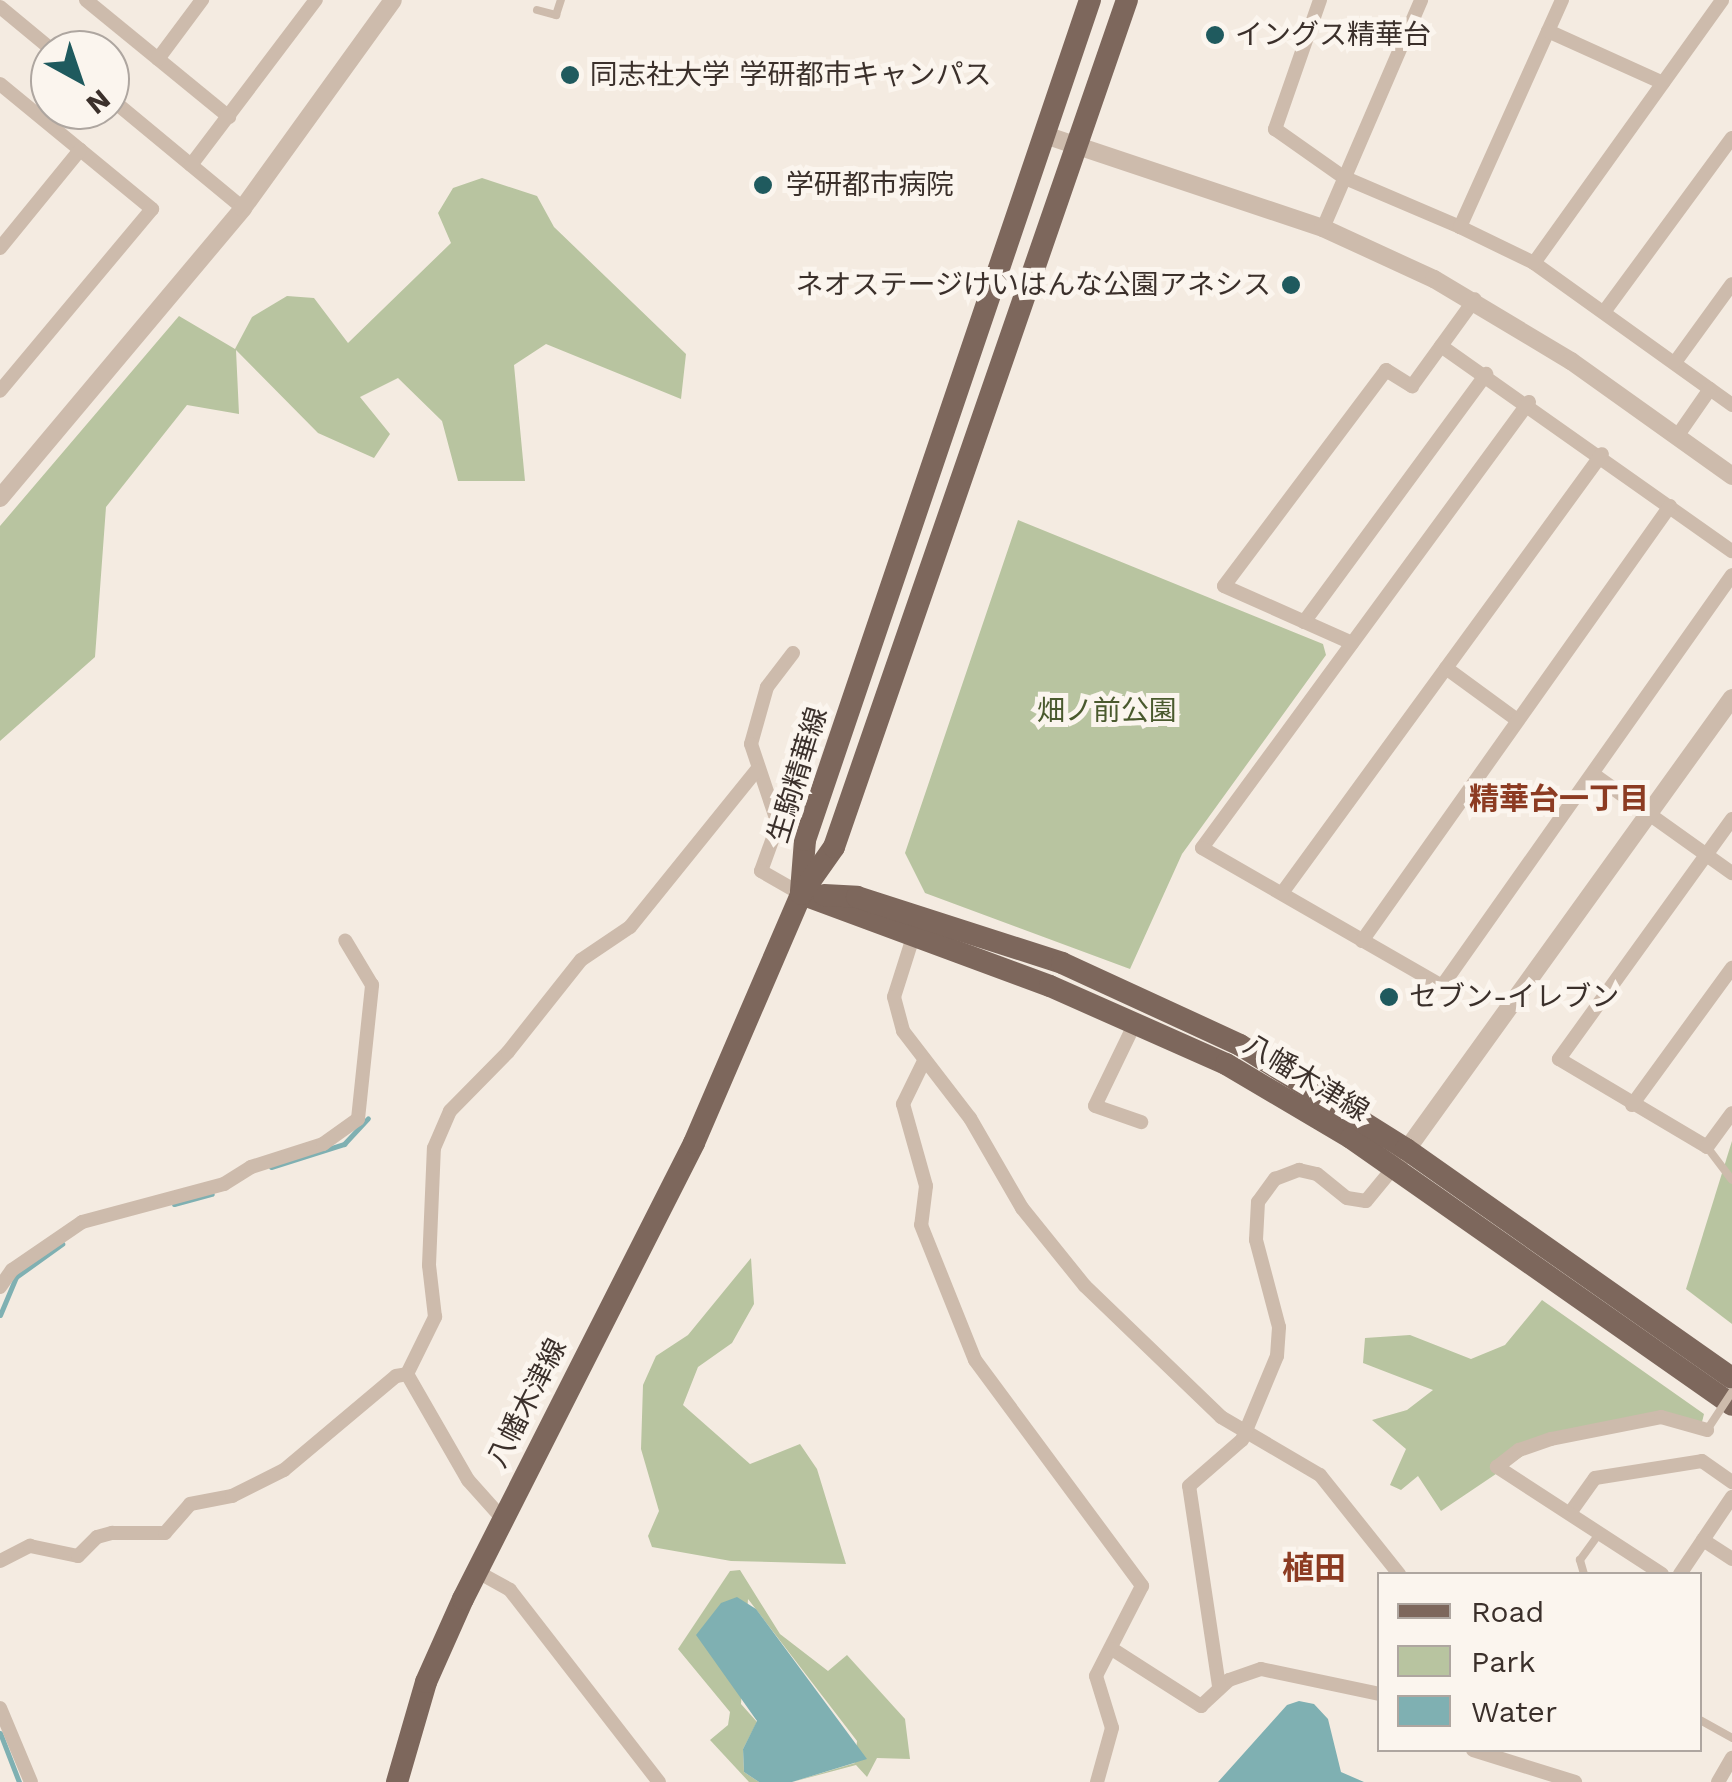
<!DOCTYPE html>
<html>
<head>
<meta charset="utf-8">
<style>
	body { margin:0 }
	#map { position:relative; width:1732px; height:1782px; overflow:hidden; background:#f4ebe1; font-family:"Work Sans","Noto Sans JP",sans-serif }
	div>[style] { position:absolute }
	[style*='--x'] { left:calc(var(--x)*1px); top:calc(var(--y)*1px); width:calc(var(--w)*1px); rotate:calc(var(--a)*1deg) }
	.green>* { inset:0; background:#b8c4a0 }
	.water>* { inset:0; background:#7fb0b2 }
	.stream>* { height:5px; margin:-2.5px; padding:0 2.5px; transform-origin:2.5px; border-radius:2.5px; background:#7fb0b2 }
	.service>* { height:8px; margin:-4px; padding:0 4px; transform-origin:4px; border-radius:4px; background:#cdbbac }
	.minor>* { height:14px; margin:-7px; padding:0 7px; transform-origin:7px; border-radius:7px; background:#cdbbac }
	.tertiary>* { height:18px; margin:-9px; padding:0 9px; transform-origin:9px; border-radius:9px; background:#cdbbac }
	.primary>* { height:22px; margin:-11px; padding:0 11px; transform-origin:11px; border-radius:11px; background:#7d675c }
	.service-bridge>* { height:8px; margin:-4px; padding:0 4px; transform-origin:4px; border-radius:4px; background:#cdbbac }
	.dots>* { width:28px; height:28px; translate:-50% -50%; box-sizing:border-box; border:5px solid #fbf5ee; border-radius:50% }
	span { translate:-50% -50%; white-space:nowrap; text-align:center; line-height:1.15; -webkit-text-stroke:10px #fbf5ee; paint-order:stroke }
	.poi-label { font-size:28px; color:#3b302b }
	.left { translate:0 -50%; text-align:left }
	.right { translate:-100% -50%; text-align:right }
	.park-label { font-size:28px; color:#4a5a2e }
	.street-label { font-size:28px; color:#3b302b }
	.neighbourhood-label { font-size:30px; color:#8c3b22; font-weight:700 }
	.quarter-label { font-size:32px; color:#8c3b22; font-weight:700 }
	.legend { position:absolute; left:1377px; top:1572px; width:325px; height:180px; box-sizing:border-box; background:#fbf5ee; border:2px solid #aea6a0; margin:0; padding:12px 18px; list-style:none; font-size:30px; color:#3b302b }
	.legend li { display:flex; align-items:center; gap:20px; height:50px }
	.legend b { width:50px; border:2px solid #aea6a0 }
	.north { position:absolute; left:30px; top:30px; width:100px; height:100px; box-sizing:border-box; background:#fbf5ee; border:2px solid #aea6a0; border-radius:50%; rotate:140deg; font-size:28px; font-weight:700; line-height:40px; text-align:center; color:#3b302b }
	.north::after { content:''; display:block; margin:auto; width:35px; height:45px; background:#1f5a5e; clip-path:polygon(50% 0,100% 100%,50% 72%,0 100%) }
</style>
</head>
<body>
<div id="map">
	<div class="green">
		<div style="clip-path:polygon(482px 178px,537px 196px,554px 227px,686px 354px,681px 399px,546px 344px,514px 365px,525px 481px,458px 481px,442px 421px,398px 378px,360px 397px,390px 434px,374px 458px,318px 433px,236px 350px,239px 414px,187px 405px,106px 507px,95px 657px,0 741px,0 526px,179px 316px,235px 349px,252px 317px,287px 296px,314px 298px,348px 343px,451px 243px,438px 213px,453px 188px)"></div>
		<div style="clip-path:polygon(1018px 520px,1323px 644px,1326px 655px,1182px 854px,1130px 969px,925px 893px,905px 853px)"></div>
		<div style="clip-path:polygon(1732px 1141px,1732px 1324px,1686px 1289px)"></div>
		<div style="clip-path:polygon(751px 1258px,754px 1304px,732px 1343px,698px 1367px,683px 1405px,750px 1464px,800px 1444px,817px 1469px,846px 1564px,731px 1561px,652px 1547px,648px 1536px,659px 1511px,641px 1449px,643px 1385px,656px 1356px,688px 1335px)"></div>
		<div style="clip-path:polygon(1542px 1300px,1704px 1414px,1701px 1426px,1678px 1415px,1542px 1443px,1441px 1511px,1418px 1476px,1401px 1490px,1390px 1485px,1406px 1449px,1372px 1420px,1407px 1410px,1433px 1390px,1363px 1363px,1365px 1338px,1410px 1335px,1471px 1359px,1505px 1345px)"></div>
		<div style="clip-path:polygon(740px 1570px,780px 1634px,828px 1671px,847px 1655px,905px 1719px,910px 1759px,877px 1758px,867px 1777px,856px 1765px,792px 1782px,855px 1763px,857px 1741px,748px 1599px,741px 1704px,757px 1722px,743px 1749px,744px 1772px,759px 1782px,749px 1782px,710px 1740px,728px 1725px,730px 1712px,678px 1649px,730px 1571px)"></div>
	</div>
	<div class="water">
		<div style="clip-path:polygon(737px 1597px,756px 1609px,867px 1759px,792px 1782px,759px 1782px,744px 1772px,743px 1749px,757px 1721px,696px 1635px,721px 1603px)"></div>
		<div style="clip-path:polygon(1299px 1701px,1314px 1704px,1328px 1719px,1341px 1772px,1364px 1782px,1218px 1782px,1287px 1705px)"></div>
	</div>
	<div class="stream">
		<div style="--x:271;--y:1167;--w:77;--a:-17.5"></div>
		<div style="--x:344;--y:1144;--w:35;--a:-47"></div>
		<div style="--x:174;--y:1204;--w:39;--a:-15"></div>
		<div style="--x:0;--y:1315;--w:41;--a:-67.2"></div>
		<div style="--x:16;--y:1277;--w:57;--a:-35.7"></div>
		<div style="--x:0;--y:1733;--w:53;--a:68.8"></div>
	</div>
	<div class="service">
		<div style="--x:537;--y:10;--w:20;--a:15"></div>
		<div style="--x:556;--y:15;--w:16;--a:-72"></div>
		<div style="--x:1707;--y:1147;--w:41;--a:52.9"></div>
		<div style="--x:1584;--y:1574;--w:15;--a:-106"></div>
		<div style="--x:1580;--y:1560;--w:34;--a:-54"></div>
		<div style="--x:1700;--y:1720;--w:37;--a:29"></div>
	</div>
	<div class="minor">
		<div style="--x:86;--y:0;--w:185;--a:39.3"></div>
		<div style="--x:1320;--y:0;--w:137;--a:109.2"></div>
		<div style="--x:1275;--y:129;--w:83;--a:35.2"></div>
		<div style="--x:1343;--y:177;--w:127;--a:23.1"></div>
		<div style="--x:1562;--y:0;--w:249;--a:114.2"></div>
		<div style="--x:1460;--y:227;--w:82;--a:25.9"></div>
		<div style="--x:1534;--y:263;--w:244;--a:35.6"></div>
		<div style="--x:0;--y:7;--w:67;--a:39.6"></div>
		<div style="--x:1548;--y:31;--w:126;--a:24.3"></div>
		<div style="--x:158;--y:59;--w:74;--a:-53.3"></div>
		<div style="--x:0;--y:84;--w:197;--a:39.4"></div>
		<div style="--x:152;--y:209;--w:237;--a:129.9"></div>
		<div style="--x:110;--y:98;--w:173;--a:39.6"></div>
		<div style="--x:191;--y:165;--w:207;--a:-52.9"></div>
		<div style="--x:1323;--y:228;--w:248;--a:-66.7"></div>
		<div style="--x:0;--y:248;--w:127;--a:-50.8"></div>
		<div style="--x:1534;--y:263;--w:323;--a:-54.4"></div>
		<div style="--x:1604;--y:312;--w:216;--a:-53.7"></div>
		<div style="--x:1441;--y:346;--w:356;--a:35.2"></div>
		<div style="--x:1676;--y:361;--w:95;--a:-54"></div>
		<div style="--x:1529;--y:402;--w:553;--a:126.25"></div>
		<div style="--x:1202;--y:848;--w:277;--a:29.9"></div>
		<div style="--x:1442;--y:986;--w:503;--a:-54.79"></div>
		<div style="--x:1678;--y:435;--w:56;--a:-55.2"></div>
		<div style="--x:1304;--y:622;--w:308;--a:-53.7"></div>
		<div style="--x:1352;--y:643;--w:140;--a:-156"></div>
		<div style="--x:1224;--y:586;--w:270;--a:-53.1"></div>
		<div style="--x:1386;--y:370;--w:31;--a:32"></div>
		<div style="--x:1412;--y:386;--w:107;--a:-54.1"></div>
		<div style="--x:793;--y:653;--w:43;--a:127.4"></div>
		<div style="--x:767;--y:687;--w:59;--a:105.7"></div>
		<div style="--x:751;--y:744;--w:84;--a:71.4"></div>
		<div style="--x:778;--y:824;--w:50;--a:109.9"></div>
		<div style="--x:761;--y:871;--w:46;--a:29.9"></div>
		<div style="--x:1446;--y:668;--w:88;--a:36.2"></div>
		<div style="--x:1593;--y:774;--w:171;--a:35.5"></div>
		<div style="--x:1732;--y:819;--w:296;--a:125.8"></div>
		<div style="--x:1559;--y:1059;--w:172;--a:30.7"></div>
		<div style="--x:1707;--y:1147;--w:42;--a:-53.7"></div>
		<div style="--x:1282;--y:893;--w:543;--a:-53.91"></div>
		<div style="--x:914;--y:934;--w:66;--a:107.6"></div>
		<div style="--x:894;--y:997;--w:35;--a:75"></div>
		<div style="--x:903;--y:1031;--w:110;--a:52.4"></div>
		<div style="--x:970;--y:1118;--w:104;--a:60"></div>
		<div style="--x:1022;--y:1208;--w:100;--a:51.1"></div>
		<div style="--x:1085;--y:1286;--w:189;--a:43.9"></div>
		<div style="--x:1221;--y:1417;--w:115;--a:30.4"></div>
		<div style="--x:1320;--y:1475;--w:127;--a:51.4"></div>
		<div style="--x:1362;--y:941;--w:533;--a:-54.7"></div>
		<div style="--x:1136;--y:1021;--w:94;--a:115.8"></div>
		<div style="--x:1095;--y:1106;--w:49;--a:19.2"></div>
		<div style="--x:924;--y:1061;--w:48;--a:116"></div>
		<div style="--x:903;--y:1104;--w:85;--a:74.3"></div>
		<div style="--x:926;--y:1186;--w:39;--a:97"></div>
		<div style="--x:921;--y:1225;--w:145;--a:68.2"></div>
		<div style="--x:975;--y:1360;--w:281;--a:53.5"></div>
		<div style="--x:1142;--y:1586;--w:101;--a:117.1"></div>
		<div style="--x:1096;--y:1676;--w:54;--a:72.9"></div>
		<div style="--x:1112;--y:1728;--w:56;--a:105.5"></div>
		<div style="--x:1632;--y:1105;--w:170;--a:-53.9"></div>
		<div style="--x:0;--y:1287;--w:21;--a:-55"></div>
		<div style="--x:12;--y:1270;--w:85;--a:-34.4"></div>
		<div style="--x:82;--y:1222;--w:147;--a:-15"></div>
		<div style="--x:224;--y:1184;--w:32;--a:-32"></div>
		<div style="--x:251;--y:1167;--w:76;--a:-17.7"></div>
		<div style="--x:323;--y:1144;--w:43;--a:-35.5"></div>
		<div style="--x:358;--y:1119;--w:135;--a:-84"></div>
		<div style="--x:372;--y:985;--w:52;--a:-121"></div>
		<div style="--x:1570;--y:1513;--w:43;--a:-54.5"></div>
		<div style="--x:1595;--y:1478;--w:108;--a:-9"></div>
		<div style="--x:1702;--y:1461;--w:37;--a:35"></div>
		<div style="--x:502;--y:1518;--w:51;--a:-131.8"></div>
		<div style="--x:468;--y:1480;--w:122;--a:-119.9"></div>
		<div style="--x:407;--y:1374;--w:64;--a:-63.8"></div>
		<div style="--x:435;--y:1317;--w:52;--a:-96.6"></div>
		<div style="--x:429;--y:1265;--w:117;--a:-87.6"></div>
		<div style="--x:434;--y:1148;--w:40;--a:-66.6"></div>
		<div style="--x:450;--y:1111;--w:83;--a:-45.5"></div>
		<div style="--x:508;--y:1052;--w:117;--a:-51.6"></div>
		<div style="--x:581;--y:960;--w:59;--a:-34"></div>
		<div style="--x:630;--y:927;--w:201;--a:-51.1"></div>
		<div style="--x:1703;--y:1540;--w:35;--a:33"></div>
		<div style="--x:0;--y:1561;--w:34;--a:-27"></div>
		<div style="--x:30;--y:1546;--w:49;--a:11.8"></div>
		<div style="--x:78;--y:1556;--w:27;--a:-45"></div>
		<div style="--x:97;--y:1537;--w:16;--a:-15"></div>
		<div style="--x:112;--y:1533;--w:53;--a:0"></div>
		<div style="--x:165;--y:1533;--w:38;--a:-49"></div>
		<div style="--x:190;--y:1504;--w:43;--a:-10.8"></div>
		<div style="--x:232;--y:1496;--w:58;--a:-26.6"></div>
		<div style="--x:284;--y:1470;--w:146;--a:-40"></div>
		<div style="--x:396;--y:1376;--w:11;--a:-10"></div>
		<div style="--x:476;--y:1571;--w:39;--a:29"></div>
		<div style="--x:510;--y:1590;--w:243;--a:52.2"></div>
		<div style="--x:1662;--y:1574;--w:197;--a:-147"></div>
		<div style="--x:1497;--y:1467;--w:28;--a:-38"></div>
		<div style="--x:1519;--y:1450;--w:34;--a:-19"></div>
		<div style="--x:1551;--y:1439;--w:112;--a:-11.3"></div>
		<div style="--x:1661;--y:1417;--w:48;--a:15.8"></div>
		<div style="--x:1680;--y:1574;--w:93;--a:-56"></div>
		<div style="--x:1112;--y:1649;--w:106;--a:32.6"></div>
		<div style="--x:1201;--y:1706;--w:38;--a:-43"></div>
		<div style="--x:1229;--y:1680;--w:34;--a:-19"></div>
		<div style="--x:1261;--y:1669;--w:122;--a:11.9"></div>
		<div style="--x:1219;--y:1686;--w:202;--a:-98.5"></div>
		<div style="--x:1189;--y:1486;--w:70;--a:-41"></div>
		<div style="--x:1242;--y:1440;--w:91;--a:-67.4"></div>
		<div style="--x:1277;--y:1356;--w:29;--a:-86"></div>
		<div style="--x:1279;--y:1327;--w:90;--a:-104.8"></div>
		<div style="--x:1256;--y:1240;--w:38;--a:-87"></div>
		<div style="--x:1258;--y:1202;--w:29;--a:-54"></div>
		<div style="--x:1275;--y:1179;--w:26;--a:-21"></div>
		<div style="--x:1299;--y:1170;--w:18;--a:13"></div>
		<div style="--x:1317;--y:1174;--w:38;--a:39"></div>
		<div style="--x:1347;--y:1198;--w:19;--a:9"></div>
		<div style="--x:1366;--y:1201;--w:44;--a:-50.5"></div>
		<div style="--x:0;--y:1708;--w:80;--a:67.3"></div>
		<div style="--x:1473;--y:1750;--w:107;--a:17.4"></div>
		<div style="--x:1718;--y:1782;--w:28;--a:-60"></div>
	</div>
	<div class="tertiary">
		<div style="--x:1045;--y:135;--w:293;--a:18.5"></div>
		<div style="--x:1323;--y:228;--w:122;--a:24.7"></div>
		<div style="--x:1434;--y:279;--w:160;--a:30.9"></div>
		<div style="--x:1571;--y:361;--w:198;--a:35.5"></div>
		<div style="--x:0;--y:498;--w:378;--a:-50"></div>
		<div style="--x:243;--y:208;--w:256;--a:-54.2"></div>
		<div style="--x:1400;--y:1159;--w:568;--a:-54.24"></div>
	</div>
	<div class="primary">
		<div style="--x:801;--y:891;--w:51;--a:-85.5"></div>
		<div style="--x:805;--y:840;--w:887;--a:-71.26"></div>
		<div style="--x:801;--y:894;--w:265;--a:20.3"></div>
		<div style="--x:1050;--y:986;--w:193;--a:23.9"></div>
		<div style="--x:1226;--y:1064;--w:145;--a:30.6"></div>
		<div style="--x:1351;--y:1138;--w:465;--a:35"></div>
		<div style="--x:824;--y:895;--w:33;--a:3"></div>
		<div style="--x:857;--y:897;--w:215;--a:17.8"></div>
		<div style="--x:1062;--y:963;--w:196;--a:24.7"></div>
		<div style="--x:1240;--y:1045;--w:196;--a:32.1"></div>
		<div style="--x:1406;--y:1149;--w:398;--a:35.1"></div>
		<div style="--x:397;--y:1782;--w:104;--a:-73.8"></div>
		<div style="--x:426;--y:1682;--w:91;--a:-66"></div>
		<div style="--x:463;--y:1599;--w:511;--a:-63.13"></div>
		<div style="--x:694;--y:1143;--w:271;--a:-66.7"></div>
		<div style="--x:801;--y:894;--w:57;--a:-54.9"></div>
		<div style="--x:834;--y:847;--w:896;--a:-70.92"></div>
	</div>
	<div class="service-bridge">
		<div style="--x:1707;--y:1430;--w:45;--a:-56.7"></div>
	</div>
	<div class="dots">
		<div style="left:1215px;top:35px;background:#1f5a5e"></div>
		<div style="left:570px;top:75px;background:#1f5a5e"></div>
		<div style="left:763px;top:185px;background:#1f5a5e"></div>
		<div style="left:1291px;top:285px;background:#1f5a5e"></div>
		<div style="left:1389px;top:997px;background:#1f5a5e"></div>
	</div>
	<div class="poi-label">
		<span class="left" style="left:1235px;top:35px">イングス精華台</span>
		<span class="left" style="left:590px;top:75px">同志社大学 学研都市キャンパス</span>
		<span class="left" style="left:786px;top:185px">学研都市病院</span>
		<span class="right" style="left:1271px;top:285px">ネオステージけいはんな公園アネシス</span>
		<span class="left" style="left:1409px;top:997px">セブン-イレブン</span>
	</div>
	<div class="park-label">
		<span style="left:1107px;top:711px">畑ノ前公園</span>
	</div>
	<div class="street-label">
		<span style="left:798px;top:775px;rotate:-73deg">生駒精華線</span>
		<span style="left:1306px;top:1078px;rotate:31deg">八幡木津線</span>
		<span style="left:527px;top:1403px;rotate:-63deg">八幡木津線</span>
	</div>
	<div class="neighbourhood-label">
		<span style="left:1559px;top:799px">精華台一丁目</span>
	</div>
	<div class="quarter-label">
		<span style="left:1314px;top:1568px">植田</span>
	</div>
	<ul class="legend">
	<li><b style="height:12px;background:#7d675c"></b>Road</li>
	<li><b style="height:28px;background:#b8c4a0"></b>Park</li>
	<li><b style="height:28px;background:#7fb0b2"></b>Water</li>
	</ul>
	<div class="north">N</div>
</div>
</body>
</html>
